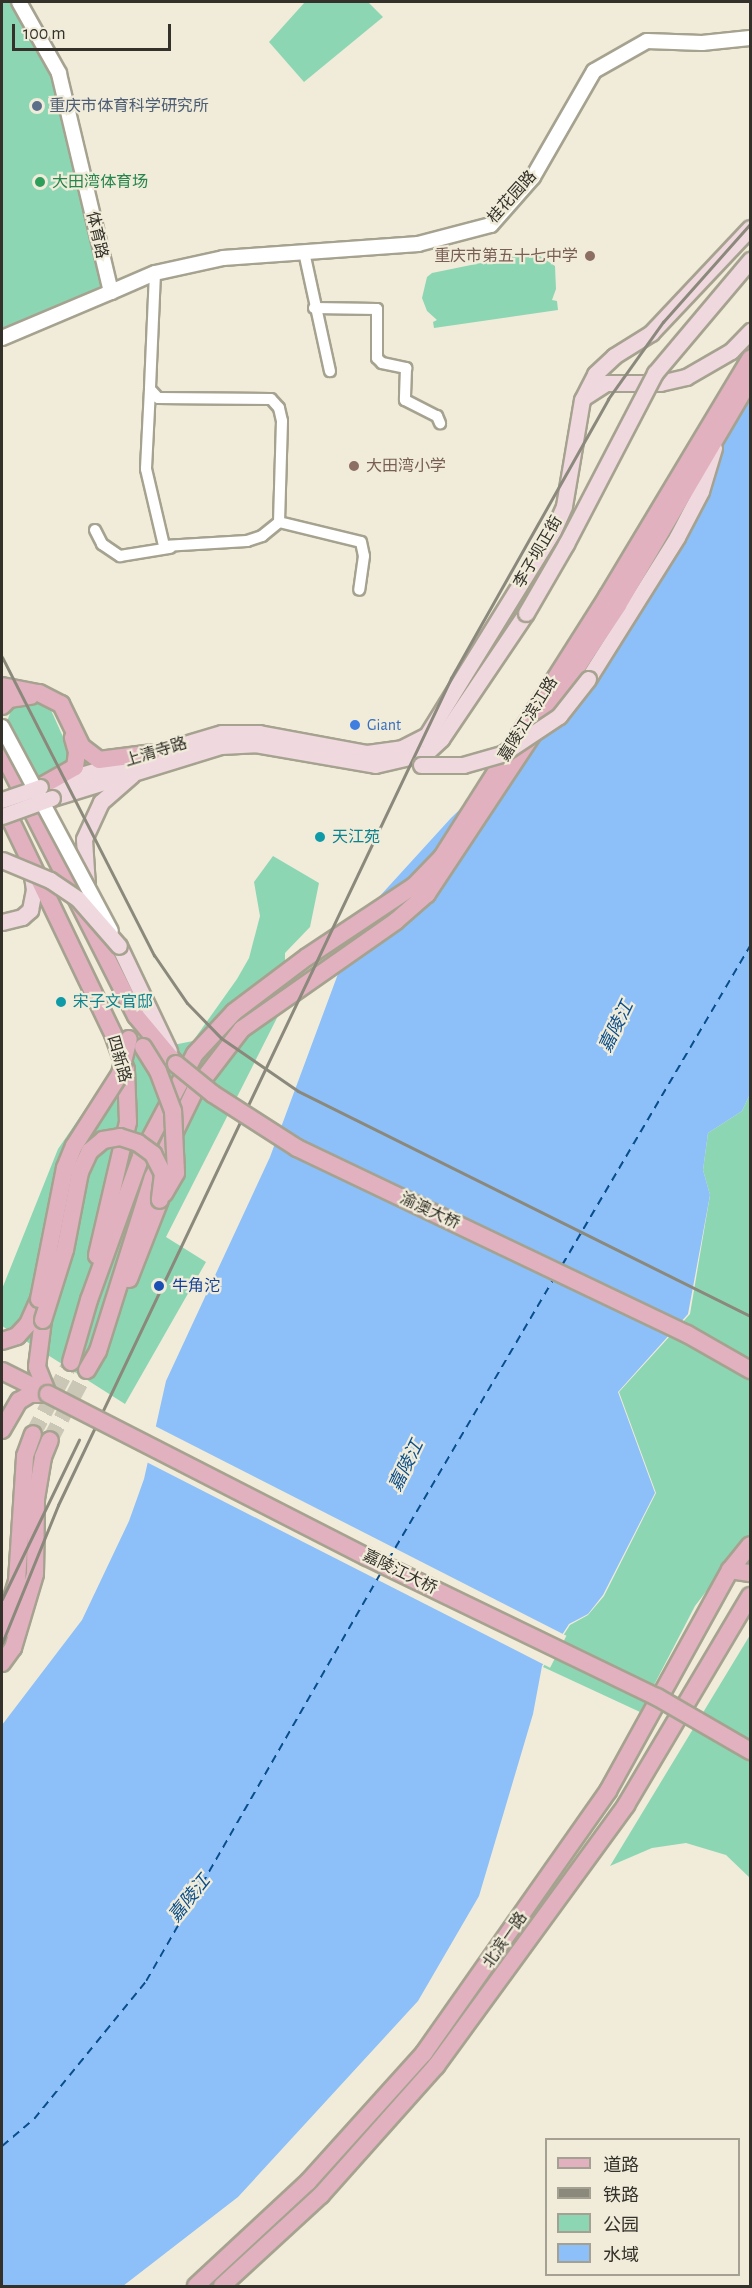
<!DOCTYPE html>
<html>
<head>
<meta charset="utf-8">
<style>
	body { margin:0 }
	#map { position:relative; width:752px; height:2288px; overflow:hidden; background:#f0ecd9; font-family:"Alegreya Sans","Noto Sans SC",sans-serif }
	div>[style] { position:absolute }
	[style*='--x'] { left:calc(var(--x)*1px); top:calc(var(--y)*1px); width:calc(var(--w)*1px); rotate:calc(var(--a)*1deg) }
	.green>* { inset:0; background:#8dd6b3 }
	.water>* { inset:0; background:#8dbff8 }
	.pier>* { inset:0; background:#f0ecd9; transform-origin:0 0 }
	.ferry>* { height:1.5px; margin-top:-0.75px; transform-origin:0; background:repeating-linear-gradient(90deg,#084d8c 0 8px,transparent 0 14px) }
	.primary-tunnel>* { height:16px; margin-top:-8px; transform-origin:0; background:repeating-linear-gradient(90deg,#cac7b6 0 16px,transparent 0 24px) }
	.roads { filter:drop-shadow(2px 0 #a6a290) drop-shadow(-2px 0 #a6a290) drop-shadow(0 2px #a6a290) drop-shadow(0 -2px #a6a290) }
	.minor>* { height:10px; margin:-5px; padding:0 5px; transform-origin:5px; border-radius:5px; background:#fff }
	.tertiary>* { height:14px; margin:-7px; padding:0 7px; transform-origin:7px; border-radius:7px; background:#fff }
	.secondary>* { height:15px; margin:-7.5px; padding:0 7.5px; transform-origin:7.5px; border-radius:7.5px; background:#f0d8df }
	.primary>* { height:16px; margin:-8px; padding:0 8px; transform-origin:8px; border-radius:8px; background:#e2b1bf }
	.rail>* { height:3px; margin:-1.5px; padding:0 1.5px; transform-origin:1.5px; border-radius:1.5px; background:#8b887c }
	.bridges { filter:drop-shadow(2px 0 #a6a290) drop-shadow(-2px 0 #a6a290) drop-shadow(0 2px #a6a290) drop-shadow(0 -2px #a6a290) }
	.tertiary-bridge>* { height:14px; margin:-7px; padding:0 7px; transform-origin:7px; border-radius:7px; background:#fff }
	.secondary-bridge>* { height:15px; margin:-7.5px; padding:0 7.5px; transform-origin:7.5px; border-radius:7.5px; background:#f0d8df }
	.primary-bridge>* { height:16px; margin:-8px; padding:0 8px; transform-origin:8px; border-radius:8px; background:#e2b1bf }
	.dots>* { width:16px; height:16px; translate:-50% -50%; box-sizing:border-box; border:3px solid #f0ecd9; border-radius:50% }
	span { translate:-50% -50%; white-space:nowrap; text-align:center; line-height:1.15; -webkit-text-stroke:4.5px #f0ecd9; paint-order:stroke }
	.service-label { font-size:16px; color:#4e5e75 }
	.left { translate:0 -50%; text-align:left }
	.leisure-label { font-size:16px; color:#27864d }
	.street-label { font-size:16px; color:#33312a }
	.education-label { font-size:16px; color:#785e54 }
	.right { translate:-100% -50%; text-align:right }
	.shop-label { font-size:16px; color:#366cbe }
	.culture-label { font-size:16px; color:#0d838f }
	.transit-label { font-size:16px; color:#164399 }
	.water-label { font-size:18px; color:#084d8c; font-style:italic }
	.frame { position:absolute; inset:0; border:3px solid #33312a; pointer-events:none }
	.legend { position:absolute; left:545px; top:2138px; width:195px; height:138px; box-sizing:border-box; background:#f0ecd9; border:2px solid #a4a193; margin:0; padding:8px 10px; list-style:none; font-size:18px; color:#33312a }
	.legend li { display:flex; align-items:center; gap:12px; height:30px }
	.legend b { width:30px; border:2px solid #a4a193 }
	.scale { position:absolute; left:12px; top:24px; width:159px; height:27px; box-sizing:border-box; border:3px solid #33312a; border-top:0; padding-left:8px; font-size:18px; line-height:21px; white-space:nowrap; color:#33312a; -webkit-text-stroke:4px #f0ecd9; paint-order:stroke }
</style>
</head>
<body>
<div id="map">
	<div class="green">
		<div style="clip-path:polygon(2px 2px,10px 2px,24px 19px,51px 75px,104px 288px,2px 332px)"></div>
		<div style="clip-path:polygon(305px 2px,368px 2px,383px 17px,304px 82px,269px 42px)"></div>
		<div style="clip-path:polygon(534px 252px,555px 266px,556px 289px,552px 300px,557px 301px,558px 310px,434px 328px,433px 322px,437px 320px,427px 311px,422px 298px,427px 277px,432px 273px)"></div>
		<div style="clip-path:polygon(36px 701px,51px 710px,68px 748px,66px 767px,42px 778px,35px 777px,6px 724px,12px 708px)"></div>
		<div style="clip-path:polygon(273px 856px,319px 883px,310px 927px,285px 953px,285px 987px,279px 1014px,166px 1237px,206px 1262px,125px 1404px,2px 1326px,2px 1289px,58px 1149px,115px 1066px,138px 1052px,193px 1041px,237px 979px,249px 958px,260px 916px,254px 882px)"></div>
		<div style="clip-path:polygon(750px 1094px,750px 1534px,695px 1606px,640px 1712px,543px 1667px,570px 1625px,588px 1615px,604px 1596px,656px 1493px,619px 1392px,690px 1314px,710px 1195px,703px 1170px,708px 1133px,742px 1111px)"></div>
		<div style="clip-path:polygon(750px 1635px,750px 1878px,726px 1855px,686px 1843px,652px 1848px,610px 1866px)"></div>
	</div>
	<div class="water">
		<div style="clip-path:polygon(750px 374px,750px 1094px,742px 1111px,708px 1133px,703px 1170px,710px 1195px,688px 1314px,618px 1392px,655px 1493px,603px 1595px,588px 1614px,569px 1624px,542px 1666px,533px 1714px,479px 1896px,418px 2001px,238px 2197px,123px 2286px,2px 2286px,2px 1725px,82px 1620px,129px 1521px,144px 1479px,166px 1381px,270px 1157px,358px 920px,451px 818px,605px 669px,688px 449px)"></div>
	</div>
	<div class="pier">
		<div style="left:153px;top:1425px;width:464px;height:36px;rotate:27deg"></div>
	</div>
	<div class="ferry">
		<div style="--x:562;--y:1265;--w:370;--a:-59.5"></div>
		<div style="--x:388;--y:1560;--w:325;--a:-59.5"></div>
		<div style="--x:2;--y:2146;--w:42;--a:-40.2"></div>
		<div style="--x:34;--y:2119;--w:178;--a:-50.9"></div>
		<div style="--x:146;--y:1981;--w:472;--a:-60.1"></div>
	</div>
	<div class="primary-tunnel">
		<div style="--x:33;--y:1434;--w:81;--a:-62.2"></div>
		<div style="--x:50;--y:1440;--w:79;--a:-62.1"></div>
	</div>
	<div class="roads">
		<div class="minor">
			<div style="--x:304;--y:252;--w:122;--a:77.7"></div>
			<div style="--x:155;--y:273;--w:116;--a:92.5"></div>
			<div style="--x:150;--y:389;--w:12;--a:48"></div>
			<div style="--x:158;--y:398;--w:113;--a:0.5"></div>
			<div style="--x:271;--y:399;--w:12;--a:48"></div>
			<div style="--x:279;--y:408;--w:13;--a:77"></div>
			<div style="--x:282;--y:421;--w:101;--a:91.7"></div>
			<div style="--x:279;--y:522;--w:84;--a:13.7"></div>
			<div style="--x:361;--y:542;--w:14;--a:78"></div>
			<div style="--x:364;--y:556;--w:34;--a:98"></div>
			<div style="--x:314;--y:308;--w:63;--a:0.9"></div>
			<div style="--x:377;--y:309;--w:49;--a:90"></div>
			<div style="--x:377;--y:358;--w:7;--a:45"></div>
			<div style="--x:382;--y:363;--w:25;--a:12"></div>
			<div style="--x:406;--y:368;--w:32;--a:92"></div>
			<div style="--x:405;--y:400;--w:36;--a:27"></div>
			<div style="--x:437;--y:416;--w:8;--a:67"></div>
			<div style="--x:150;--y:389;--w:80;--a:92.9"></div>
			<div style="--x:146;--y:469;--w:79;--a:76.8"></div>
			<div style="--x:164;--y:546;--w:83;--a:-3.4"></div>
			<div style="--x:247;--y:541;--w:16;--a:-18"></div>
			<div style="--x:262;--y:536;--w:22;--a:-39"></div>
			<div style="--x:95;--y:530;--w:16;--a:63"></div>
			<div style="--x:102;--y:544;--w:22;--a:34"></div>
			<div style="--x:120;--y:556;--w:51;--a:-9.1"></div>
		</div>
		<div class="tertiary">
			<div style="--x:111;--y:292;--w:48;--a:-23.4"></div>
			<div style="--x:155;--y:273;--w:70;--a:-12.4"></div>
			<div style="--x:223;--y:258;--w:196;--a:-4.1"></div>
			<div style="--x:418;--y:244;--w:75;--a:-14.6"></div>
			<div style="--x:491;--y:225;--w:64;--a:-48.8"></div>
			<div style="--x:533;--y:177;--w:122;--a:-60.1"></div>
			<div style="--x:594;--y:71;--w:61;--a:-29.5"></div>
			<div style="--x:647;--y:41;--w:55;--a:2.1"></div>
			<div style="--x:702;--y:43;--w:48;--a:-5.9"></div>
			<div style="--x:2;--y:338;--w:118;--a:-22.9"></div>
			<div style="--x:111;--y:292;--w:225;--a:-103.4"></div>
			<div style="--x:59;--y:73;--w:81;--a:-119.4"></div>
		</div>
		<div class="secondary">
			<div style="--x:586;--y:396;--w:24;--a:-33"></div>
			<div style="--x:606;--y:383;--w:54;--a:0"></div>
			<div style="--x:660;--y:383;--w:27;--a:-13"></div>
			<div style="--x:686;--y:377;--w:52;--a:-30"></div>
			<div style="--x:731;--y:351;--w:28;--a:-46"></div>
			<div style="--x:588;--y:679;--w:168;--a:-57.9"></div>
			<div style="--x:677;--y:537;--w:52;--a:-62.4"></div>
			<div style="--x:701;--y:491;--w:45;--a:-73.2"></div>
			<div style="--x:54;--y:783;--w:175;--a:-16.6"></div>
			<div style="--x:222;--y:733;--w:37;--a:0"></div>
			<div style="--x:259;--y:733;--w:110;--a:10.5"></div>
			<div style="--x:367;--y:753;--w:35;--a:-8"></div>
			<div style="--x:402;--y:748;--w:28;--a:-27"></div>
			<div style="--x:427;--y:735;--w:240;--a:-58.3"></div>
			<div style="--x:553;--y:531;--w:27;--a:-66"></div>
			<div style="--x:564;--y:506;--w:108;--a:-80.4"></div>
			<div style="--x:582;--y:400;--w:29;--a:-63"></div>
			<div style="--x:595;--y:374;--w:26;--a:-43"></div>
			<div style="--x:614;--y:356;--w:44;--a:-31.9"></div>
			<div style="--x:651;--y:333;--w:144;--a:-46.7"></div>
			<div style="--x:52;--y:798;--w:177;--a:-17.1"></div>
			<div style="--x:221;--y:746;--w:34;--a:-3"></div>
			<div style="--x:255;--y:744;--w:122;--a:9.9"></div>
			<div style="--x:375;--y:765;--w:52;--a:-13.2"></div>
			<div style="--x:426;--y:753;--w:21;--a:-43"></div>
			<div style="--x:441;--y:739;--w:152;--a:-56"></div>
			<div style="--x:87;--y:886;--w:47;--a:-93.7"></div>
			<div style="--x:84;--y:839;--w:41;--a:-65.3"></div>
			<div style="--x:101;--y:802;--w:41;--a:-41.1"></div>
			<div style="--x:2;--y:922;--w:21;--a:-14"></div>
			<div style="--x:22;--y:917;--w:11;--a:-41"></div>
			<div style="--x:30;--y:910;--w:21;--a:-79"></div>
			<div style="--x:34;--y:889;--w:18;--a:-99"></div>
			<div style="--x:119;--y:946;--w:116;--a:64.5"></div>
		</div>
		<div class="primary">
			<div style="--x:2;--y:686;--w:38;--a:11"></div>
			<div style="--x:39;--y:693;--w:25;--a:27"></div>
			<div style="--x:61;--y:704;--w:48;--a:64"></div>
			<div style="--x:82;--y:747;--w:21;--a:37"></div>
			<div style="--x:99;--y:760;--w:53;--a:-7.5"></div>
			<div style="--x:2;--y:706;--w:10;--a:-45"></div>
			<div style="--x:9;--y:699;--w:22;--a:-8"></div>
			<div style="--x:2;--y:752;--w:296;--a:63.1"></div>
			<div style="--x:136;--y:1016;--w:62;--a:50.2"></div>
			<div style="--x:40;--y:787;--w:40;--a:-29.7"></div>
			<div style="--x:75;--y:767;--w:15;--a:-82"></div>
			<div style="--x:77;--y:752;--w:15;--a:-106"></div>
			<div style="--x:2;--y:802;--w:257;--a:64.4"></div>
			<div style="--x:113;--y:1034;--w:38;--a:70"></div>
			<div style="--x:126;--y:1070;--w:52;--a:87.8"></div>
			<div style="--x:128;--y:1122;--w:137;--a:103.1"></div>
			<div style="--x:129;--y:1279;--w:85;--a:-68.6"></div>
			<div style="--x:43;--y:1320;--w:47;--a:97.3"></div>
			<div style="--x:37;--y:1367;--w:29;--a:68"></div>
			<div style="--x:2;--y:1341;--w:16;--a:-18"></div>
			<div style="--x:17;--y:1336;--w:16;--a:-47"></div>
			<div style="--x:28;--y:1324;--w:27;--a:-66"></div>
			<div style="--x:71;--y:1362;--w:65;--a:-73.8"></div>
			<div style="--x:89;--y:1300;--w:153;--a:-70.1"></div>
			<div style="--x:141;--y:1156;--w:115;--a:-62.1"></div>
			<div style="--x:195;--y:1054;--w:57;--a:-47.1"></div>
			<div style="--x:234;--y:1012;--w:91;--a:-37"></div>
			<div style="--x:307;--y:957;--w:128;--a:-33.6"></div>
			<div style="--x:414;--y:886;--w:40;--a:-46"></div>
			<div style="--x:442;--y:857;--w:308;--a:-57.6"></div>
			<div style="--x:607;--y:597;--w:278;--a:-59"></div>
			<div style="--x:87;--y:1370;--w:22;--a:-60"></div>
			<div style="--x:98;--y:1351;--w:182;--a:-72.5"></div>
			<div style="--x:153;--y:1177;--w:97;--a:-64.2"></div>
			<div style="--x:195;--y:1090;--w:77;--a:-52.4"></div>
			<div style="--x:242;--y:1029;--w:188;--a:-35"></div>
			<div style="--x:396;--y:921;--w:41;--a:-41.1"></div>
			<div style="--x:427;--y:894;--w:346;--a:-56.5"></div>
			<div style="--x:618;--y:605;--w:261;--a:-59.6"></div>
			<div style="--x:2;--y:1371;--w:49;--a:26.6"></div>
			<div style="--x:2;--y:1430;--w:34;--a:-60"></div>
			<div style="--x:19;--y:1401;--w:13;--a:-32"></div>
			<div style="--x:30;--y:1394;--w:18;--a:0"></div>
			<div style="--x:730;--y:1570;--w:20;--a:9"></div>
			<div style="--x:2;--y:1631;--w:52;--a:-73.3"></div>
			<div style="--x:17;--y:1581;--w:125;--a:-86.3"></div>
			<div style="--x:25;--y:1456;--w:23;--a:-70"></div>
			<div style="--x:2;--y:1663;--w:19;--a:-54"></div>
			<div style="--x:13;--y:1648;--w:77;--a:-73.4"></div>
			<div style="--x:35;--y:1574;--w:75;--a:-89.2"></div>
			<div style="--x:36;--y:1499;--w:43;--a:-80.5"></div>
			<div style="--x:43;--y:1457;--w:18;--a:-68"></div>
			<div style="--x:196;--y:2286;--w:153;--a:-42.9"></div>
			<div style="--x:308;--y:2182;--w:173;--a:-48"></div>
			<div style="--x:424;--y:2053;--w:320;--a:-54.9"></div>
			<div style="--x:608;--y:1791;--w:252;--a:-61.1"></div>
			<div style="--x:730;--y:1570;--w:32;--a:-51"></div>
			<div style="--x:222;--y:2286;--w:134;--a:-42.6"></div>
			<div style="--x:321;--y:2195;--w:173;--a:-48.3"></div>
			<div style="--x:436;--y:2066;--w:323;--a:-53.9"></div>
			<div style="--x:626;--y:1805;--w:243;--a:-59.3"></div>
		</div>
	</div>
	<div class="rail">
		<div style="--x:2;--y:657;--w:335;--a:63"></div>
		<div style="--x:154;--y:955;--w:58;--a:55.5"></div>
		<div style="--x:187;--y:1003;--w:49;--a:45.8"></div>
		<div style="--x:221;--y:1038;--w:93;--a:34.5"></div>
		<div style="--x:298;--y:1091;--w:505;--a:26.46"></div>
		<div style="--x:2;--y:1599;--w:177;--a:-64.2"></div>
		<div style="--x:2;--y:1643;--w:149;--a:-67.9"></div>
		<div style="--x:58;--y:1505;--w:916;--a:-64.58"></div>
		<div style="--x:451;--y:678;--w:320;--a:-60.6"></div>
		<div style="--x:608;--y:399;--w:95;--a:-54.5"></div>
		<div style="--x:663;--y:322;--w:131;--a:-48.4"></div>
	</div>
	<div class="bridges">
		<div class="tertiary-bridge">
			<div style="--x:2;--y:727;--w:231;--a:61.9"></div>
		</div>
		<div class="secondary-bridge">
			<div style="--x:526;--y:613;--w:80;--a:-59.9"></div>
			<div style="--x:566;--y:544;--w:193;--a:-62.5"></div>
			<div style="--x:655;--y:373;--w:148;--a:-49.9"></div>
			<div style="--x:421;--y:765;--w:42;--a:0"></div>
			<div style="--x:463;--y:765;--w:41;--a:-15.8"></div>
			<div style="--x:502;--y:754;--w:69;--a:-33.7"></div>
			<div style="--x:559;--y:716;--w:47;--a:-51.9"></div>
			<div style="--x:2;--y:800;--w:40;--a:-18.9"></div>
			<div style="--x:2;--y:816;--w:53;--a:-19.8"></div>
			<div style="--x:2;--y:860;--w:52;--a:22.6"></div>
			<div style="--x:50;--y:880;--w:34;--a:34"></div>
			<div style="--x:78;--y:899;--w:62;--a:48.9"></div>
		</div>
		<div class="primary-bridge">
			<div style="--x:143;--y:1047;--w:28;--a:58"></div>
			<div style="--x:158;--y:1071;--w:43;--a:69.4"></div>
			<div style="--x:173;--y:1111;--w:62;--a:87.2"></div>
			<div style="--x:176;--y:1173;--w:24;--a:120"></div>
			<div style="--x:176;--y:1064;--w:48;--a:39"></div>
			<div style="--x:213;--y:1094;--w:100;--a:32.7"></div>
			<div style="--x:297;--y:1148;--w:432;--a:25.5"></div>
			<div style="--x:687;--y:1334;--w:73;--a:29.7"></div>
			<div style="--x:39;--y:1299;--w:134;--a:-78.8"></div>
			<div style="--x:65;--y:1168;--w:24;--a:-68"></div>
			<div style="--x:74;--y:1146;--w:85;--a:-57.4"></div>
			<div style="--x:120;--y:1074;--w:36;--a:-76"></div>
			<div style="--x:43;--y:1320;--w:73;--a:-72.6"></div>
			<div style="--x:65;--y:1250;--w:79;--a:-79.1"></div>
			<div style="--x:80;--y:1172;--w:23;--a:-65"></div>
			<div style="--x:90;--y:1151;--w:17;--a:-40"></div>
			<div style="--x:103;--y:1140;--w:17;--a:-10"></div>
			<div style="--x:120;--y:1137;--w:19;--a:18"></div>
			<div style="--x:138;--y:1143;--w:19;--a:36"></div>
			<div style="--x:153;--y:1154;--w:22;--a:63"></div>
			<div style="--x:163;--y:1174;--w:26;--a:97"></div>
			<div style="--x:48;--y:1394;--w:358;--a:27.1"></div>
			<div style="--x:367;--y:1557;--w:322;--a:25.8"></div>
			<div style="--x:657;--y:1697;--w:108;--a:30.1"></div>
		</div>
	</div>
	<div class="dots">
		<div style="left:37px;top:106px;background:#5c6f8a"></div>
		<div style="left:40px;top:182px;background:#2e9e5b"></div>
		<div style="left:590px;top:256px;background:#8d6e63"></div>
		<div style="left:354px;top:466px;background:#8d6e63"></div>
		<div style="left:355px;top:725px;background:#3f7fe0"></div>
		<div style="left:320px;top:837px;background:#0f9aa8"></div>
		<div style="left:61px;top:1002px;background:#0f9aa8"></div>
		<div style="left:159px;top:1286px;background:#1a4fb4"></div>
	</div>
	<div class="service-label">
		<span class="left" style="left:49px;top:106px">重庆市体育科学研究所</span>
	</div>
	<div class="leisure-label">
		<span class="left" style="left:52px;top:182px">大田湾体育场</span>
	</div>
	<div class="street-label">
		<span style="left:512px;top:197px;rotate:-48deg">桂花园路</span>
		<span style="left:97px;top:235px;rotate:77deg">体育路</span>
		<span style="left:538px;top:552px;rotate:-60deg">李子坝正街</span>
		<span style="left:528px;top:719px;rotate:-58deg">嘉陵江滨江路</span>
		<span style="left:156px;top:752px;rotate:-17deg">上清寺路</span>
		<span style="left:119px;top:1059px;rotate:74deg">四新路</span>
		<span style="left:430px;top:1211px;rotate:25deg">渝澳大桥</span>
		<span style="left:400px;top:1572px;rotate:26deg">嘉陵江大桥</span>
		<span style="left:505px;top:1940px;rotate:-55deg">北滨一路</span>
	</div>
	<div class="education-label">
		<span class="right" style="left:578px;top:256px">重庆市第五十七中学</span>
		<span class="left" style="left:366px;top:466px">大田湾小学</span>
	</div>
	<div class="shop-label">
		<span class="left" style="left:367px;top:725px">Giant</span>
	</div>
	<div class="culture-label">
		<span class="left" style="left:332px;top:837px">天江苑</span>
		<span class="left" style="left:73px;top:1002px">宋子文官邸</span>
	</div>
	<div class="transit-label">
		<span class="left" style="left:172px;top:1286px">牛角沱</span>
	</div>
	<div class="water-label">
		<span style="left:617px;top:1027px;rotate:-64deg">嘉陵江</span>
		<span style="left:407px;top:1466px;rotate:-64deg">嘉陵江</span>
		<span style="left:190px;top:1899px;rotate:-51deg">嘉陵江</span>
	</div>
	<div class="frame"></div>
	<ul class="legend">
	<li><b style="height:8px;background:#e2b1bf"></b>道路</li>
	<li><b style="height:8px;background:#8b887c"></b>铁路</li>
	<li><b style="height:16px;background:#8dd6b3"></b>公园</li>
	<li><b style="height:16px;background:#8dbff8"></b>水域</li>
	</ul>
	<div class="scale">100 m</div>
</div>
</body>
</html>
